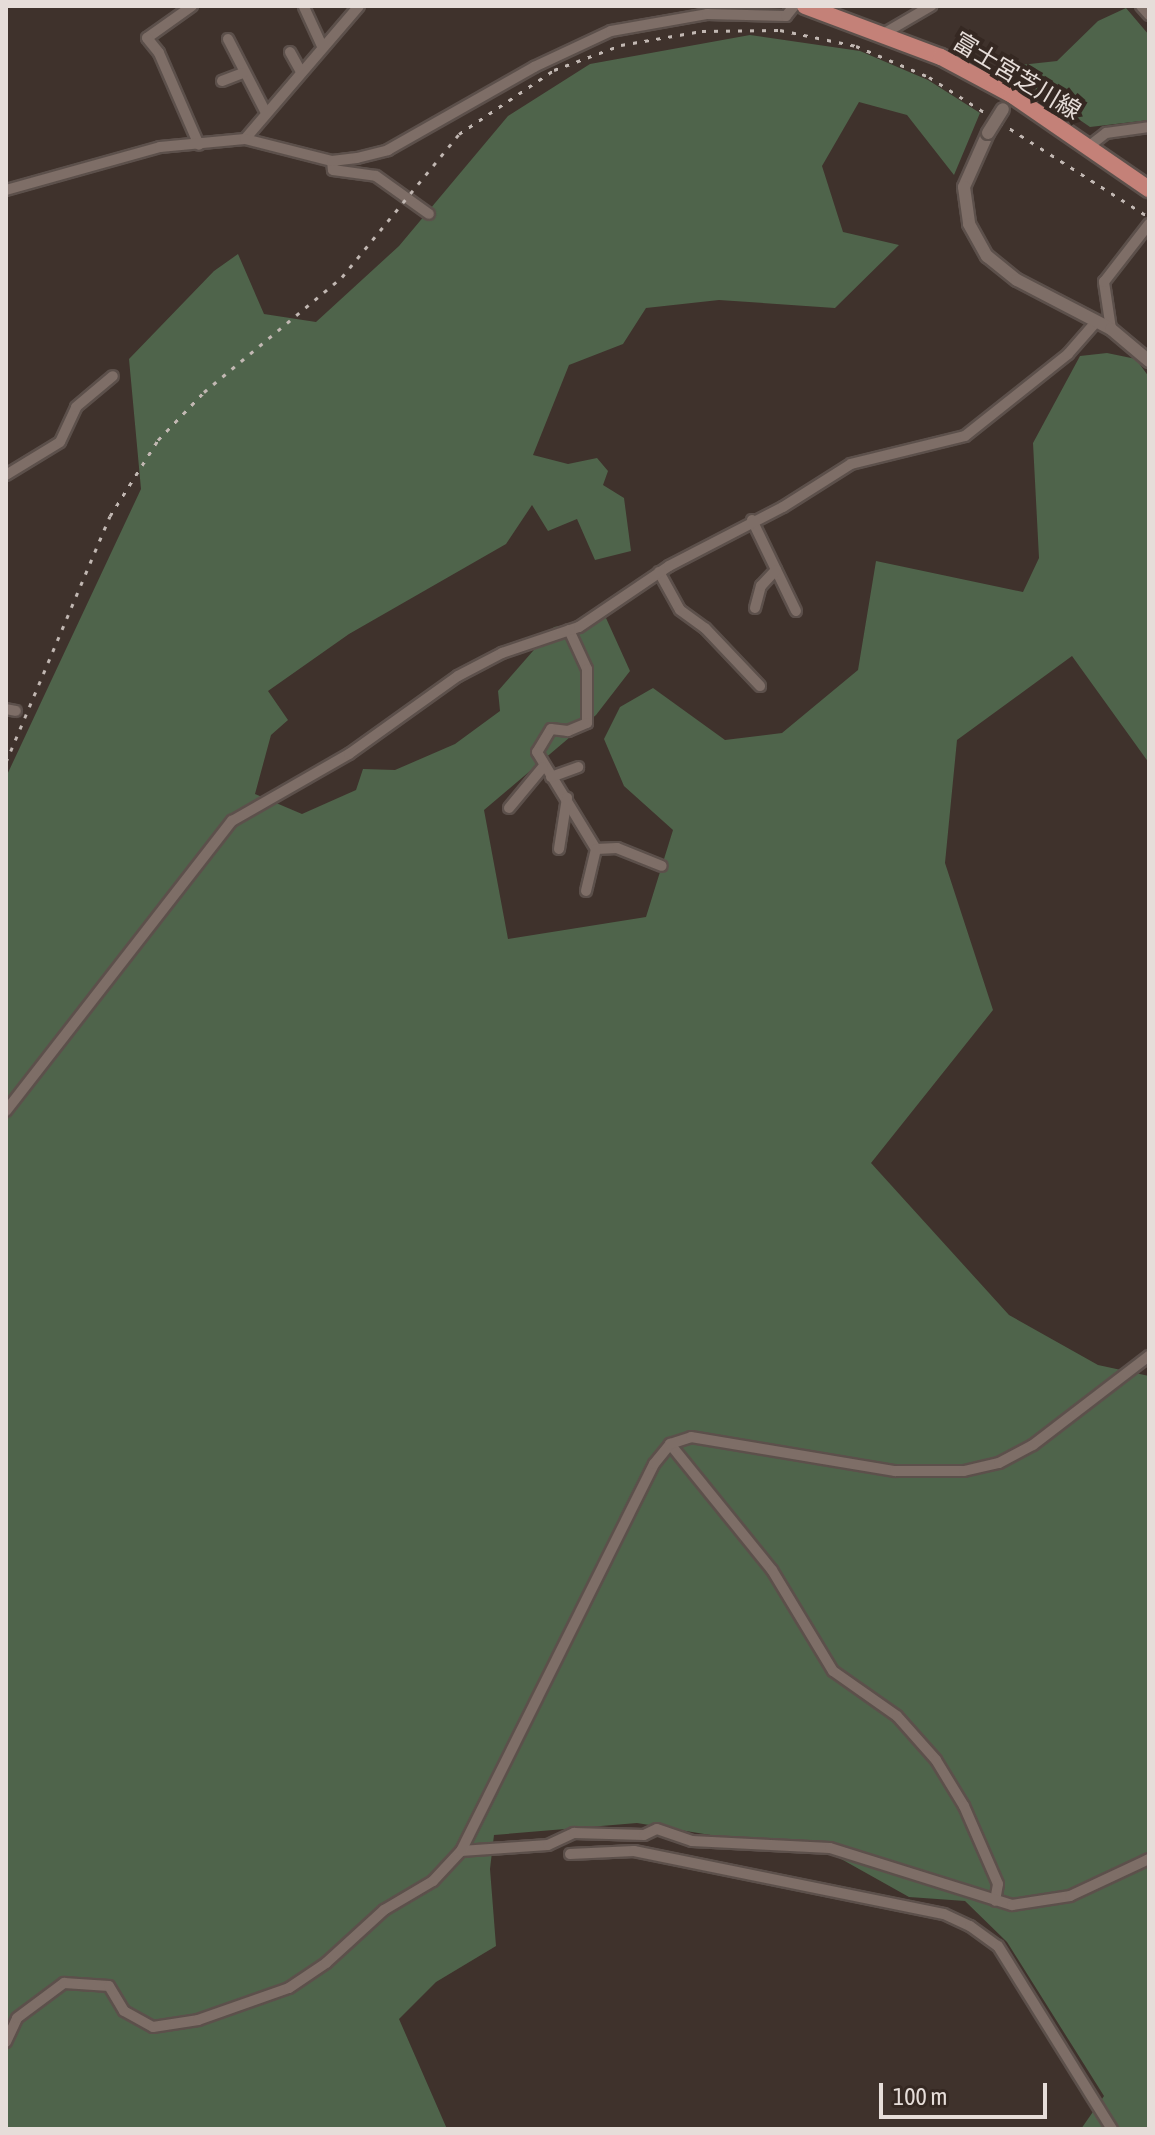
<!DOCTYPE html>
<html>
<head>
<meta charset="utf-8">
<style>
	body { margin:0 }
	#map { position:relative; width:1155px; height:2135px; overflow:hidden; background:#3f322c; font-family:"Asap Condensed","Noto Sans JP",sans-serif }
	div>[style] { position:absolute }
	[style*='--x'] { left:calc(var(--x)*1px); top:calc(var(--y)*1px); width:calc(var(--w)*1px); rotate:calc(var(--a)*1deg) }
	.green>* { inset:0; background:#4f644b }
	.roads { filter:drop-shadow(2px 0 #5c504b) drop-shadow(-2px 0 #5c504b) drop-shadow(0 2px #5c504b) drop-shadow(0 -2px #5c504b) }
	.minor>* { height:10px; margin:-5px; padding:0 5px; transform-origin:5px; border-radius:5px; background:#7e6e67 }
	.tertiary>* { height:12px; margin:-6px; padding:0 6px; transform-origin:6px; border-radius:6px; background:#7e6e67 }
	.primary>* { height:16px; margin:-8px; padding:0 8px; transform-origin:8px; border-radius:8px; background:#c48178 }
	.rail>* { height:3px; margin-top:-1.5px; transform-origin:0; background:repeating-linear-gradient(90deg,#c2b8b3 0 4px,transparent 0 12px) }
	.bridges { filter:drop-shadow(2px 0 #5c504b) drop-shadow(-2px 0 #5c504b) drop-shadow(0 2px #5c504b) drop-shadow(0 -2px #5c504b) }
	.tertiary-bridge>* { height:12px; margin:-6px; padding:0 6px; transform-origin:6px; border-radius:6px; background:#7e6e67 }
	span { translate:-50% -50%; white-space:nowrap; text-align:center; line-height:1.15; -webkit-text-stroke:8px #352822; paint-order:stroke }
	.street-label { font-size:24px; color:#e6ddd9 }
	.frame { position:absolute; inset:0; border:8px solid #e6ddd9; pointer-events:none }
	.scale { position:absolute; left:879px; top:2083px; width:168px; height:36px; box-sizing:border-box; border:4px solid #e6ddd9; border-top:0; padding-left:10px; font-size:24px; line-height:28px; white-space:nowrap; color:#e6ddd9; -webkit-text-stroke:6px #352822; paint-order:stroke }
</style>
</head>
<body>
<div id="map">
	<div class="green">
		<div style="clip-path:polygon(1126px 8px,1149px 35px,1149px 120px,1090px 127px,1003px 67px,1057px 61px,1098px 21px)"></div>
		<div style="clip-path:polygon(750px 35px,860px 51px,928px 80px,980px 113px,954px 175px,907px 115px,859px 102px,822px 166px,843px 232px,899px 245px,835px 308px,719px 300px,646px 308px,623px 344px,569px 365px,533px 455px,568px 464px,597px 458px,608px 471px,603px 485px,624px 498px,631px 551px,595px 560px,577px 519px,548px 531px,532px 505px,506px 544px,349px 634px,268px 691px,288px 720px,271px 735px,255px 794px,302px 814px,356px 790px,363px 769px,395px 770px,455px 744px,500px 711px,498px 691px,554px 627px,606px 618px,630px 671px,596px 715px,484px 810px,508px 939px,646px 917px,673px 830px,624px 786px,604px 739px,620px 707px,653px 688px,725px 740px,782px 733px,858px 670px,876px 561px,1023px 592px,1039px 558px,1033px 443px,1080px 356px,1107px 353px,1136px 359px,1149px 377px,1149px 763px,1072px 656px,957px 740px,945px 863px,993px 1010px,871px 1163px,1009px 1315px,1098px 1365px,1149px 1376px,1149px 2129px,1081px 2129px,1104px 2096px,1007px 1942px,965px 1901px,909px 1897px,834px 1855px,637px 1823px,494px 1835px,490px 1869px,496px 1946px,436px 1982px,399px 2019px,447px 2129px,6px 2129px,6px 777px,141px 489px,129px 359px,214px 271px,238px 254px,264px 314px,316px 322px,399px 246px,508px 116px,590px 64px)"></div>
	</div>
	<div class="roads">
		<div class="minor">
			<div style="--x:192;--y:6;--w:55;--a:144.6"></div>
			<div style="--x:147;--y:38;--w:19;--a:51"></div>
			<div style="--x:159;--y:53;--w:100;--a:66.5"></div>
			<div style="--x:1141;--y:6;--w:12;--a:48"></div>
			<div style="--x:304;--y:7;--w:43;--a:65.2"></div>
			<div style="--x:883;--y:34;--w:56;--a:-30.3"></div>
			<div style="--x:228;--y:39;--w:83;--a:62.8"></div>
			<div style="--x:290;--y:52;--w:21;--a:61"></div>
			<div style="--x:222;--y:81;--w:22;--a:-21"></div>
			<div style="--x:245;--y:139;--w:175;--a:-49.4"></div>
			<div style="--x:1088;--y:147;--w:23;--a:-38"></div>
			<div style="--x:1106;--y:133;--w:43;--a:-7.9"></div>
			<div style="--x:332;--y:161;--w:9;--a:84"></div>
			<div style="--x:333;--y:170;--w:43;--a:7.9"></div>
			<div style="--x:376;--y:176;--w:65;--a:35.6"></div>
			<div style="--x:6;--y:190;--w:160;--a:-15.6"></div>
			<div style="--x:160;--y:147;--w:85;--a:-5.4"></div>
			<div style="--x:245;--y:139;--w:90;--a:14.2"></div>
			<div style="--x:332;--y:161;--w:25;--a:-7"></div>
			<div style="--x:357;--y:158;--w:32;--a:-14"></div>
			<div style="--x:388;--y:150;--w:168;--a:-29.6"></div>
			<div style="--x:534;--y:67;--w:85;--a:-25.1"></div>
			<div style="--x:611;--y:31;--w:97;--a:-10"></div>
			<div style="--x:707;--y:14;--w:79;--a:1.5"></div>
			<div style="--x:786;--y:16;--w:13;--a:-51"></div>
			<div style="--x:1111;--y:329;--w:48;--a:-98.5"></div>
			<div style="--x:1104;--y:282;--w:73;--a:-52.2"></div>
			<div style="--x:6;--y:475;--w:63;--a:-31.4"></div>
			<div style="--x:60;--y:442;--w:38;--a:-65"></div>
			<div style="--x:76;--y:407;--w:48;--a:-40"></div>
			<div style="--x:752;--y:520;--w:101;--a:64.2"></div>
			<div style="--x:659;--y:572;--w:43;--a:61.1"></div>
			<div style="--x:680;--y:610;--w:31;--a:36"></div>
			<div style="--x:705;--y:628;--w:80;--a:46.5"></div>
			<div style="--x:755;--y:608;--w:23;--a:-75"></div>
			<div style="--x:761;--y:586;--w:22;--a:-47"></div>
			<div style="--x:569;--y:630;--w:43;--a:65.2"></div>
			<div style="--x:587;--y:669;--w:54;--a:90"></div>
			<div style="--x:587;--y:723;--w:21;--a:157"></div>
			<div style="--x:568;--y:731;--w:17;--a:-173"></div>
			<div style="--x:551;--y:729;--w:27;--a:121"></div>
			<div style="--x:537;--y:752;--w:114;--a:58.7"></div>
			<div style="--x:596;--y:849;--w:21;--a:-3"></div>
			<div style="--x:617;--y:848;--w:48;--a:21.8"></div>
			<div style="--x:6;--y:709;--w:10;--a:11"></div>
			<div style="--x:551;--y:777;--w:29;--a:-20"></div>
			<div style="--x:509;--y:808;--w:53;--a:-50.3"></div>
			<div style="--x:559;--y:849;--w:52;--a:-81.1"></div>
			<div style="--x:586;--y:891;--w:43;--a:-76.6"></div>
			<div style="--x:6;--y:1111;--w:368;--a:-52.1"></div>
			<div style="--x:232;--y:821;--w:135;--a:-29.8"></div>
			<div style="--x:349;--y:754;--w:134;--a:-35.6"></div>
			<div style="--x:458;--y:676;--w:50;--a:-27.6"></div>
			<div style="--x:502;--y:653;--w:81;--a:-18.7"></div>
			<div style="--x:579;--y:627;--w:109;--a:-34.1"></div>
			<div style="--x:669;--y:566;--w:128;--a:-27.4"></div>
			<div style="--x:783;--y:507;--w:80;--a:-32.3"></div>
			<div style="--x:851;--y:464;--w:117;--a:-13.8"></div>
			<div style="--x:965;--y:436;--w:132;--a:-38.5"></div>
			<div style="--x:1068;--y:354;--w:43;--a:-48.8"></div>
			<div style="--x:670;--y:1444;--w:162;--a:51"></div>
			<div style="--x:772;--y:1570;--w:118;--a:58.9"></div>
			<div style="--x:833;--y:1671;--w:78;--a:35.1"></div>
			<div style="--x:897;--y:1716;--w:59;--a:48.4"></div>
			<div style="--x:936;--y:1760;--w:54;--a:58.7"></div>
			<div style="--x:964;--y:1806;--w:85;--a:66.4"></div>
			<div style="--x:998;--y:1884;--w:17;--a:100"></div>
			<div style="--x:461;--y:1851;--w:87;--a:-3.9"></div>
			<div style="--x:548;--y:1845;--w:29;--a:-25"></div>
			<div style="--x:574;--y:1833;--w:70;--a:1.6"></div>
			<div style="--x:644;--y:1835;--w:14;--a:-25"></div>
			<div style="--x:657;--y:1829;--w:37;--a:19"></div>
			<div style="--x:692;--y:1841;--w:138;--a:2.9"></div>
			<div style="--x:830;--y:1848;--w:191;--a:17.4"></div>
			<div style="--x:1012;--y:1905;--w:59;--a:-8.8"></div>
			<div style="--x:1070;--y:1896;--w:87;--a:-25.1"></div>
			<div style="--x:570;--y:1854;--w:64;--a:-2.7"></div>
			<div style="--x:634;--y:1851;--w:316;--a:11.5"></div>
			<div style="--x:944;--y:1914;--w:29;--a:25"></div>
			<div style="--x:970;--y:1926;--w:34;--a:36"></div>
			<div style="--x:998;--y:1946;--w:216;--a:58.1"></div>
			<div style="--x:6;--y:2042;--w:26;--a:-65"></div>
			<div style="--x:17;--y:2018;--w:59;--a:-36.7"></div>
			<div style="--x:64;--y:1983;--w:45;--a:3.8"></div>
			<div style="--x:109;--y:1986;--w:29;--a:59"></div>
			<div style="--x:124;--y:2011;--w:33;--a:29"></div>
			<div style="--x:153;--y:2027;--w:46;--a:-8.8"></div>
			<div style="--x:198;--y:2020;--w:96;--a:-19.4"></div>
			<div style="--x:289;--y:1988;--w:45;--a:-34"></div>
			<div style="--x:326;--y:1963;--w:79;--a:-42.4"></div>
			<div style="--x:384;--y:1910;--w:57;--a:-30.6"></div>
			<div style="--x:433;--y:1881;--w:41;--a:-47"></div>
			<div style="--x:461;--y:1851;--w:432;--a:-63.5"></div>
			<div style="--x:654;--y:1464;--w:26;--a:-51"></div>
			<div style="--x:670;--y:1444;--w:22;--a:-18"></div>
			<div style="--x:691;--y:1437;--w:207;--a:9.5"></div>
			<div style="--x:895;--y:1471;--w:69;--a:0"></div>
			<div style="--x:964;--y:1471;--w:36;--a:-13"></div>
			<div style="--x:999;--y:1463;--w:38;--a:-28"></div>
			<div style="--x:1033;--y:1445;--w:146;--a:-37.5"></div>
		</div>
		<div class="tertiary">
			<div style="--x:988;--y:133;--w:59;--a:114"></div>
			<div style="--x:964;--y:187;--w:37;--a:82"></div>
			<div style="--x:969;--y:224;--w:37;--a:61"></div>
			<div style="--x:987;--y:256;--w:38;--a:39"></div>
			<div style="--x:1017;--y:280;--w:106;--a:27.5"></div>
			<div style="--x:1111;--y:329;--w:50;--a:40.1"></div>
		</div>
		<div class="primary">
			<div style="--x:805;--y:6;--w:145;--a:20.6"></div>
			<div style="--x:941;--y:57;--w:81;--a:28.2"></div>
			<div style="--x:1012;--y:95;--w:166;--a:34.5"></div>
		</div>
	</div>
	<div class="rail">
		<div style="--x:6;--y:762;--w:267;--a:-67.1"></div>
		<div style="--x:110;--y:516;--w:90;--a:-57.7"></div>
		<div style="--x:158;--y:440;--w:66;--a:-46.2"></div>
		<div style="--x:204;--y:392;--w:180;--a:-39.8"></div>
		<div style="--x:342;--y:277;--w:185;--a:-50.7"></div>
		<div style="--x:459;--y:134;--w:115;--a:-34"></div>
		<div style="--x:554;--y:70;--w:72;--a:-20.5"></div>
		<div style="--x:621;--y:45;--w:82;--a:-9.8"></div>
		<div style="--x:702;--y:31;--w:78;--a:-0.7"></div>
		<div style="--x:780;--y:30;--w:78;--a:11.9"></div>
		<div style="--x:856;--y:46;--w:79;--a:23"></div>
		<div style="--x:929;--y:77;--w:261;--a:32.5"></div>
	</div>
	<div class="bridges">
		<div class="tertiary-bridge">
			<div style="--x:988;--y:133;--w:28;--a:-58"></div>
		</div>
	</div>
	<div class="street-label">
		<span style="left:1017px;top:76px;rotate:31deg">富士宮芝川線</span>
	</div>
	<div class="frame"></div>
	<div class="scale">100 m</div>
</div>
</body>
</html>
